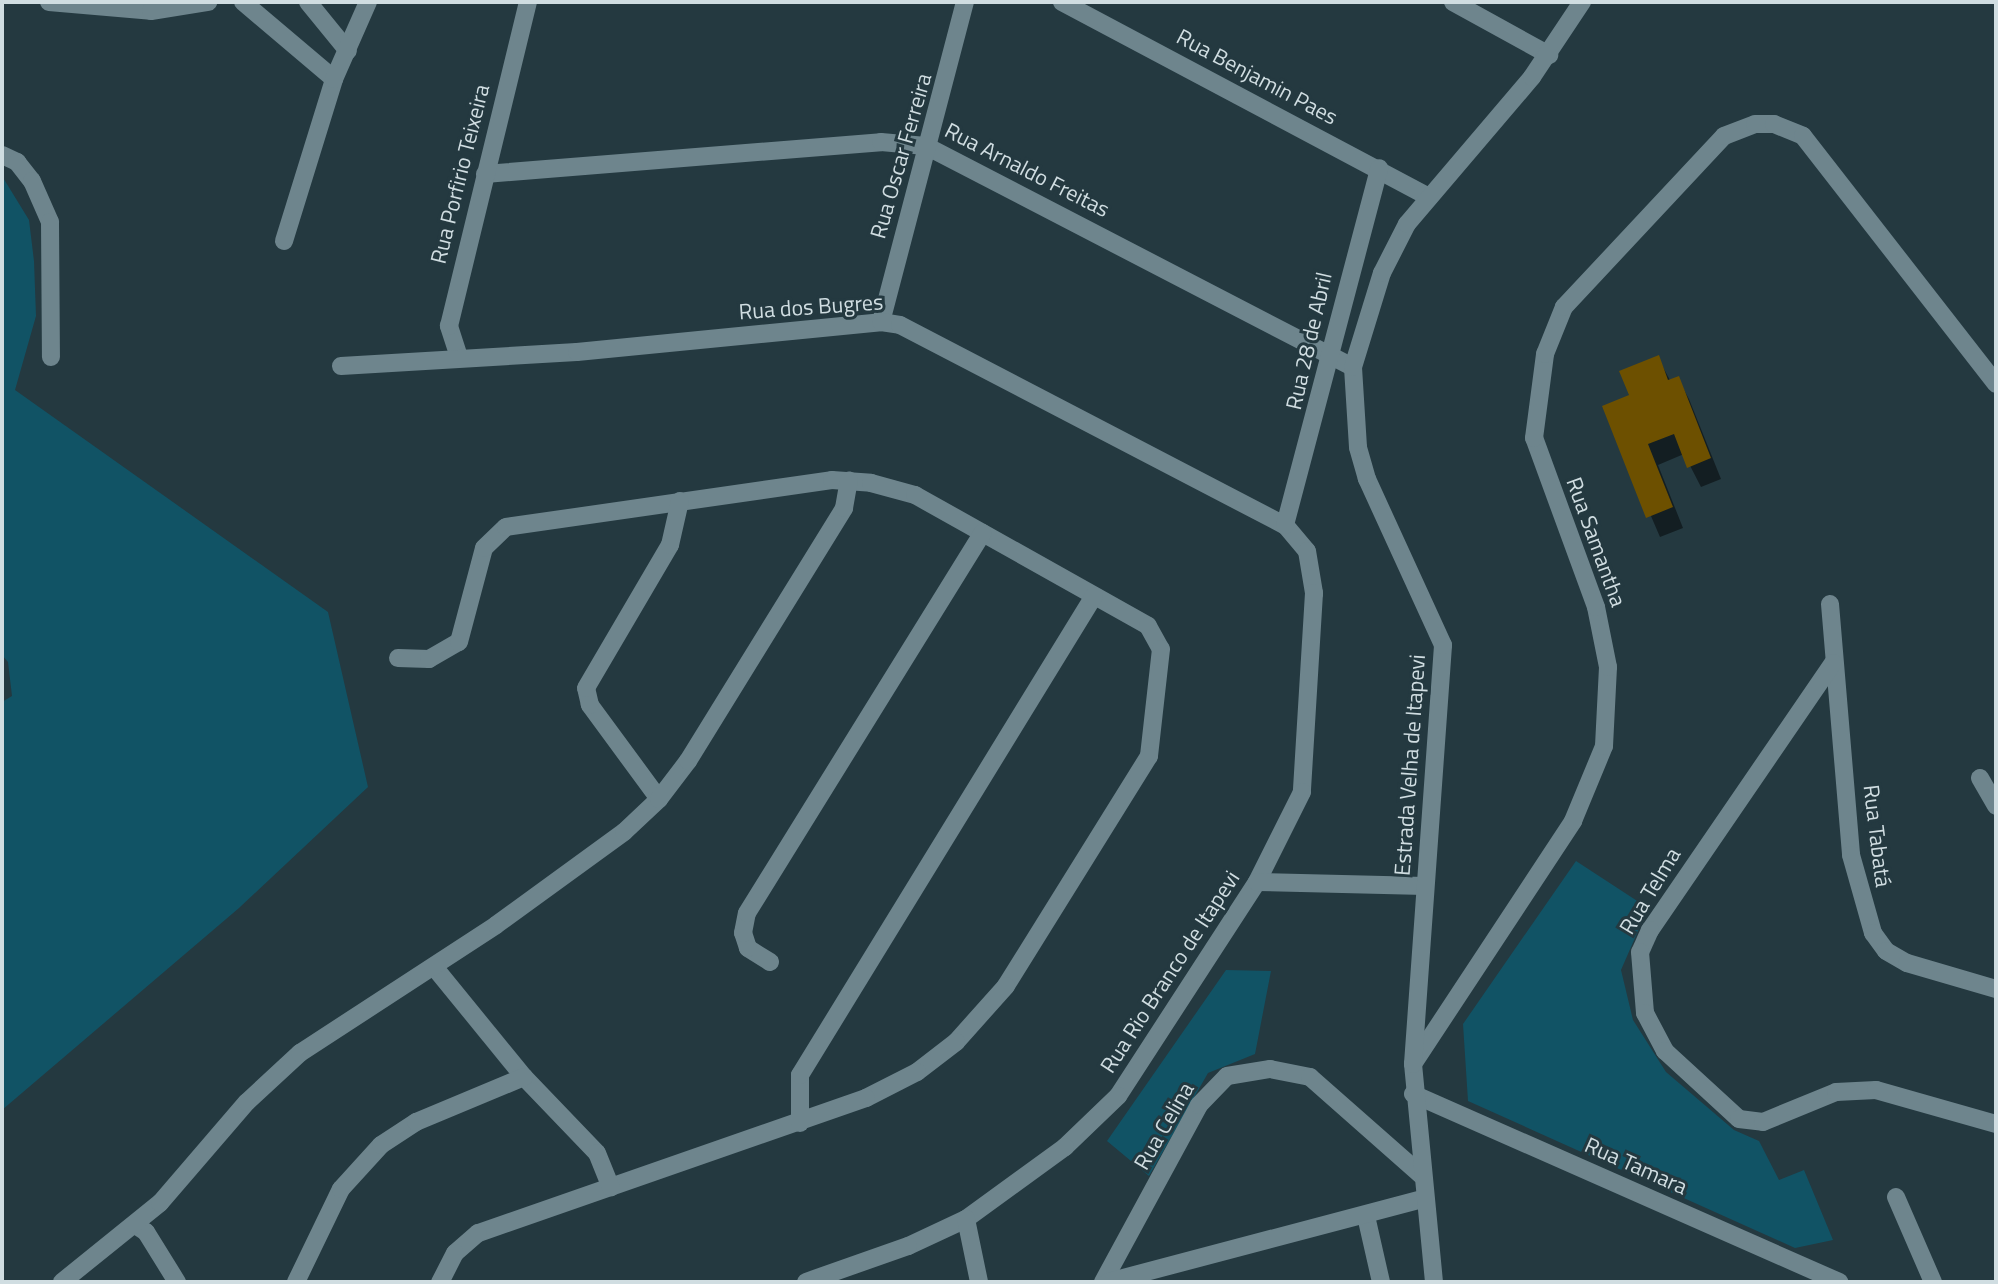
<!DOCTYPE html>
<html>
<head>
<meta charset="utf-8">
<style>
	body { margin:0 }
	#map { position:relative; width:1998px; height:1284px; overflow:hidden; background:#243940; font-family:"Titillium Web",sans-serif }
	div>[style] { position:absolute }
	[style*='--x'] { left:calc(var(--x)*1px); top:calc(var(--y)*1px); width:calc(var(--w)*1px); rotate:calc(var(--a)*1deg) }
	.green>* { inset:0; background:#115365 }
	.shadow>* { inset:0; background:#0007 }
	.building>* { inset:0; background:#6d5000 }
	.minor>* { height:18px; margin:-9px; padding:0 9px; transform-origin:9px; border-radius:9px; background:#6e858d }
	span { translate:-50% -50%; white-space:nowrap; text-align:center; line-height:1.15; -webkit-text-stroke:6px #243940; paint-order:stroke }
	.street-label { font-size:22px; color:#d0dde1 }
	.frame { position:absolute; inset:0; border:4px solid #d0dde1; pointer-events:none }
</style>
</head>
<body>
<div id="map">
	<div class="green">
		<div style="clip-path:polygon(2px 176px,29px 220px,34px 261px,36px 316px,15px 390px,328px 612px,368px 787px,239px 908px,2px 1110px,2px 702px,12px 696px,8px 662px,2px 655px)"></div>
		<div style="clip-path:polygon(1576px 861px,1648px 908px,1621px 970px,1633px 1020px,1666px 1072px,1734px 1130px,1759px 1141px,1779px 1180px,1804px 1170px,1833px 1240px,1795px 1248px,1468px 1101px,1463px 1024px)"></div>
		<div style="clip-path:polygon(1226px 970px,1271px 971px,1255px 1054px,1208px 1073px,1149px 1176px,1107px 1141px)"></div>
	</div>
	<div class="shadow">
		<div style="clip-path:polygon(1658px 358px,1671px 382px,1678px 379px,1689px 399px,1721px 479px,1701px 487px,1684px 454px,1658px 465px,1683px 528px,1660px 537px,1604px 407px,1631px 396px)"></div>
	</div>
	<div class="building">
		<div style="clip-path:polygon(1659px 355px,1668px 380px,1679px 376px,1711px 458px,1687px 468px,1674px 434px,1648px 444px,1673px 507px,1646px 518px,1602px 406px,1629px 395px,1619px 371px)"></div>
	</div>
	<div class="minor">
		<div style="--x:49;--y:2;--w:102;--a:5"></div>
		<div style="--x:151;--y:11;--w:58;--a:-9"></div>
		<div style="--x:243;--y:2;--w:119;--a:40.2"></div>
		<div style="--x:308;--y:2;--w:63;--a:50.8"></div>
		<div style="--x:1062;--y:2;--w:416;--a:28"></div>
		<div style="--x:1453;--y:2;--w:110;--a:28.9"></div>
		<div style="--x:2;--y:155;--w:17;--a:25"></div>
		<div style="--x:17;--y:162;--w:24;--a:52"></div>
		<div style="--x:32;--y:181;--w:45;--a:66.3"></div>
		<div style="--x:50;--y:222;--w:135;--a:89.6"></div>
		<div style="--x:485;--y:174;--w:397;--a:-4.6"></div>
		<div style="--x:881;--y:142;--w:45;--a:5.1"></div>
		<div style="--x:926;--y:146;--w:481;--a:27.4"></div>
		<div style="--x:284;--y:241;--w:170;--a:-72.8"></div>
		<div style="--x:334;--y:79;--w:84;--a:-66.2"></div>
		<div style="--x:881;--y:322;--w:331;--a:-75.3"></div>
		<div style="--x:459;--y:357;--w:33;--a:-108"></div>
		<div style="--x:449;--y:326;--w:333;--a:-76.3"></div>
		<div style="--x:341;--y:366;--w:236;--a:-3.4"></div>
		<div style="--x:577;--y:352;--w:305;--a:-5.6"></div>
		<div style="--x:881;--y:322;--w:19;--a:9"></div>
		<div style="--x:900;--y:325;--w:434;--a:27.5"></div>
		<div style="--x:1285;--y:525;--w:34;--a:50"></div>
		<div style="--x:1307;--y:551;--w:43;--a:80.5"></div>
		<div style="--x:1314;--y:593;--w:199;--a:93.5"></div>
		<div style="--x:1302;--y:792;--w:101;--a:116.6"></div>
		<div style="--x:1257;--y:882;--w:255;--a:123"></div>
		<div style="--x:1118;--y:1096;--w:74;--a:136.1"></div>
		<div style="--x:1065;--y:1147;--w:122;--a:144"></div>
		<div style="--x:966;--y:1219;--w:64;--a:155"></div>
		<div style="--x:908;--y:1246;--w:108;--a:160.6"></div>
		<div style="--x:1285;--y:525;--w:369;--a:-75.2"></div>
		<div style="--x:1830;--y:604;--w:252;--a:85.2"></div>
		<div style="--x:1851;--y:855;--w:81;--a:74.2"></div>
		<div style="--x:1873;--y:933;--w:22;--a:54"></div>
		<div style="--x:1886;--y:951;--w:24;--a:30"></div>
		<div style="--x:1907;--y:963;--w:93;--a:16.3"></div>
		<div style="--x:398;--y:658;--w:31;--a:2"></div>
		<div style="--x:429;--y:659;--w:34;--a:-30"></div>
		<div style="--x:459;--y:642;--w:97;--a:-75.1"></div>
		<div style="--x:484;--y:548;--w:30;--a:-44"></div>
		<div style="--x:506;--y:527;--w:329;--a:-8.2"></div>
		<div style="--x:832;--y:480;--w:39;--a:4"></div>
		<div style="--x:871;--y:483;--w:46;--a:15.3"></div>
		<div style="--x:915;--y:495;--w:267;--a:29.3"></div>
		<div style="--x:1148;--y:626;--w:26;--a:61"></div>
		<div style="--x:1161;--y:649;--w:108;--a:96.4"></div>
		<div style="--x:1149;--y:756;--w:271;--a:121.9"></div>
		<div style="--x:1006;--y:986;--w:75;--a:131.8"></div>
		<div style="--x:956;--y:1042;--w:49;--a:142.4"></div>
		<div style="--x:917;--y:1072;--w:57;--a:153"></div>
		<div style="--x:866;--y:1098;--w:411;--a:160.8"></div>
		<div style="--x:478;--y:1233;--w:30;--a:139"></div>
		<div style="--x:455;--y:1253;--w:33;--a:117"></div>
		<div style="--x:1833;--y:663;--w:324;--a:124.4"></div>
		<div style="--x:1650;--y:930;--w:24;--a:114"></div>
		<div style="--x:1640;--y:952;--w:61;--a:85.3"></div>
		<div style="--x:1645;--y:1013;--w:43;--a:62.2"></div>
		<div style="--x:1665;--y:1051;--w:100;--a:42.6"></div>
		<div style="--x:1739;--y:1119;--w:24;--a:7"></div>
		<div style="--x:1763;--y:1122;--w:79;--a:-22.3"></div>
		<div style="--x:1836;--y:1092;--w:40;--a:-2.9"></div>
		<div style="--x:1876;--y:1090;--w:125;--a:15.8"></div>
		<div style="--x:1980;--y:778;--w:32;--a:60"></div>
		<div style="--x:659;--y:799;--w:117;--a:-126.3"></div>
		<div style="--x:590;--y:705;--w:17;--a:-103"></div>
		<div style="--x:586;--y:688;--w:166;--a:-59.6"></div>
		<div style="--x:670;--y:545;--w:45;--a:-77.2"></div>
		<div style="--x:1257;--y:882;--w:168;--a:1.4"></div>
		<div style="--x:770;--y:962;--w:26;--a:-148"></div>
		<div style="--x:748;--y:948;--w:16;--a:-108"></div>
		<div style="--x:743;--y:933;--w:20;--a:-79"></div>
		<div style="--x:747;--y:913;--w:447;--a:-58.2"></div>
		<div style="--x:435;--y:968;--w:141;--a:50.8"></div>
		<div style="--x:524;--y:1077;--w:105;--a:46.2"></div>
		<div style="--x:597;--y:1153;--w:37;--a:68"></div>
		<div style="--x:1413;--y:1064;--w:291;--a:-56.6"></div>
		<div style="--x:1573;--y:821;--w:81;--a:-67.5"></div>
		<div style="--x:1604;--y:746;--w:79;--a:-87.1"></div>
		<div style="--x:1608;--y:667;--w:61;--a:-101.3"></div>
		<div style="--x:1596;--y:607;--w:180;--a:-110.1"></div>
		<div style="--x:1534;--y:438;--w:85;--a:-82.5"></div>
		<div style="--x:1545;--y:354;--w:51;--a:-68"></div>
		<div style="--x:1564;--y:307;--w:234;--a:-46.9"></div>
		<div style="--x:1724;--y:136;--w:33;--a:-21"></div>
		<div style="--x:1755;--y:124;--w:19;--a:0"></div>
		<div style="--x:1774;--y:124;--w:31;--a:22"></div>
		<div style="--x:1803;--y:136;--w:314;--a:52.1"></div>
		<div style="--x:1413;--y:1094;--w:466;--a:23.8"></div>
		<div style="--x:800;--y:1123;--w:48;--a:-90"></div>
		<div style="--x:800;--y:1075;--w:562;--a:-58.46"></div>
		<div style="--x:1896;--y:1197;--w:93;--a:66.5"></div>
		<div style="--x:1366;--y:1216;--w:68;--a:77.2"></div>
		<div style="--x:966;--y:1219;--w:64;--a:78.3"></div>
		<div style="--x:137;--y:1226;--w:11;--a:34"></div>
		<div style="--x:146;--y:1232;--w:59;--a:58.2"></div>
		<div style="--x:62;--y:1282;--w:126;--a:-38.9"></div>
		<div style="--x:160;--y:1203;--w:133;--a:-49.3"></div>
		<div style="--x:247;--y:1102;--w:72;--a:-42.8"></div>
		<div style="--x:300;--y:1053;--w:234;--a:-33.1"></div>
		<div style="--x:496;--y:925;--w:158;--a:-36"></div>
		<div style="--x:624;--y:832;--w:48;--a:-43.3"></div>
		<div style="--x:659;--y:799;--w:48;--a:-52.7"></div>
		<div style="--x:688;--y:761;--w:297;--a:-58.3"></div>
		<div style="--x:844;--y:508;--w:28;--a:-80"></div>
		<div style="--x:296;--y:1282;--w:103;--a:-64.2"></div>
		<div style="--x:341;--y:1189;--w:59;--a:-47.7"></div>
		<div style="--x:381;--y:1145;--w:42;--a:-33.3"></div>
		<div style="--x:416;--y:1122;--w:117;--a:-22.6"></div>
		<div style="--x:1103;--y:1282;--w:201;--a:-61.5"></div>
		<div style="--x:1199;--y:1105;--w:40;--a:-46"></div>
		<div style="--x:1227;--y:1076;--w:44;--a:-9.2"></div>
		<div style="--x:1270;--y:1069;--w:41;--a:11.3"></div>
		<div style="--x:1310;--y:1077;--w:148;--a:41.4"></div>
		<div style="--x:1108;--y:1282;--w:328;--a:-14.8"></div>
		<div style="--x:1434;--y:1282;--w:219;--a:-95.5"></div>
		<div style="--x:1413;--y:1064;--w:420;--a:-85.9"></div>
		<div style="--x:1443;--y:645;--w:183;--a:-114.6"></div>
		<div style="--x:1367;--y:479;--w:33;--a:-106"></div>
		<div style="--x:1358;--y:447;--w:80;--a:-93.6"></div>
		<div style="--x:1353;--y:367;--w:98;--a:-72.9"></div>
		<div style="--x:1382;--y:273;--w:55;--a:-63"></div>
		<div style="--x:1407;--y:224;--w:193;--a:-49.6"></div>
		<div style="--x:1532;--y:77;--w:90;--a:-56.3"></div>
	</div>
	<div class="street-label">
		<span style="left:1257px;top:77px;rotate:28deg">Rua Benjamin Paes</span>
		<span style="left:901px;top:156px;rotate:-74deg">Rua Oscar Ferreira</span>
		<span style="left:1027px;top:170px;rotate:27deg">Rua Arnaldo Freitas</span>
		<span style="left:460px;top:174px;rotate:-76deg">Rua Porfirio Teixeira</span>
		<span style="left:811px;top:307px;rotate:-4deg">Rua dos Bugres</span>
		<span style="left:1309px;top:341px;rotate:-77deg">Rua 28 de Abril</span>
		<span style="left:1596px;top:542px;rotate:70deg">Rua Samantha</span>
		<span style="left:1410px;top:765px;rotate:-86deg">Estrada Velha de Itapevi</span>
		<span style="left:1877px;top:836px;rotate:83deg">Rua Tabatá</span>
		<span style="left:1650px;top:891px;rotate:-59deg">Rua Telma</span>
		<span style="left:1170px;top:972px;rotate:-57deg">Rua Rio Branco de Itapevi</span>
		<span style="left:1164px;top:1126px;rotate:-60deg">Rua Celina</span>
		<span style="left:1636px;top:1166px;rotate:24deg">Rua Tamara</span>
	</div>
	<div class="frame"></div>
</div>
</body>
</html>
